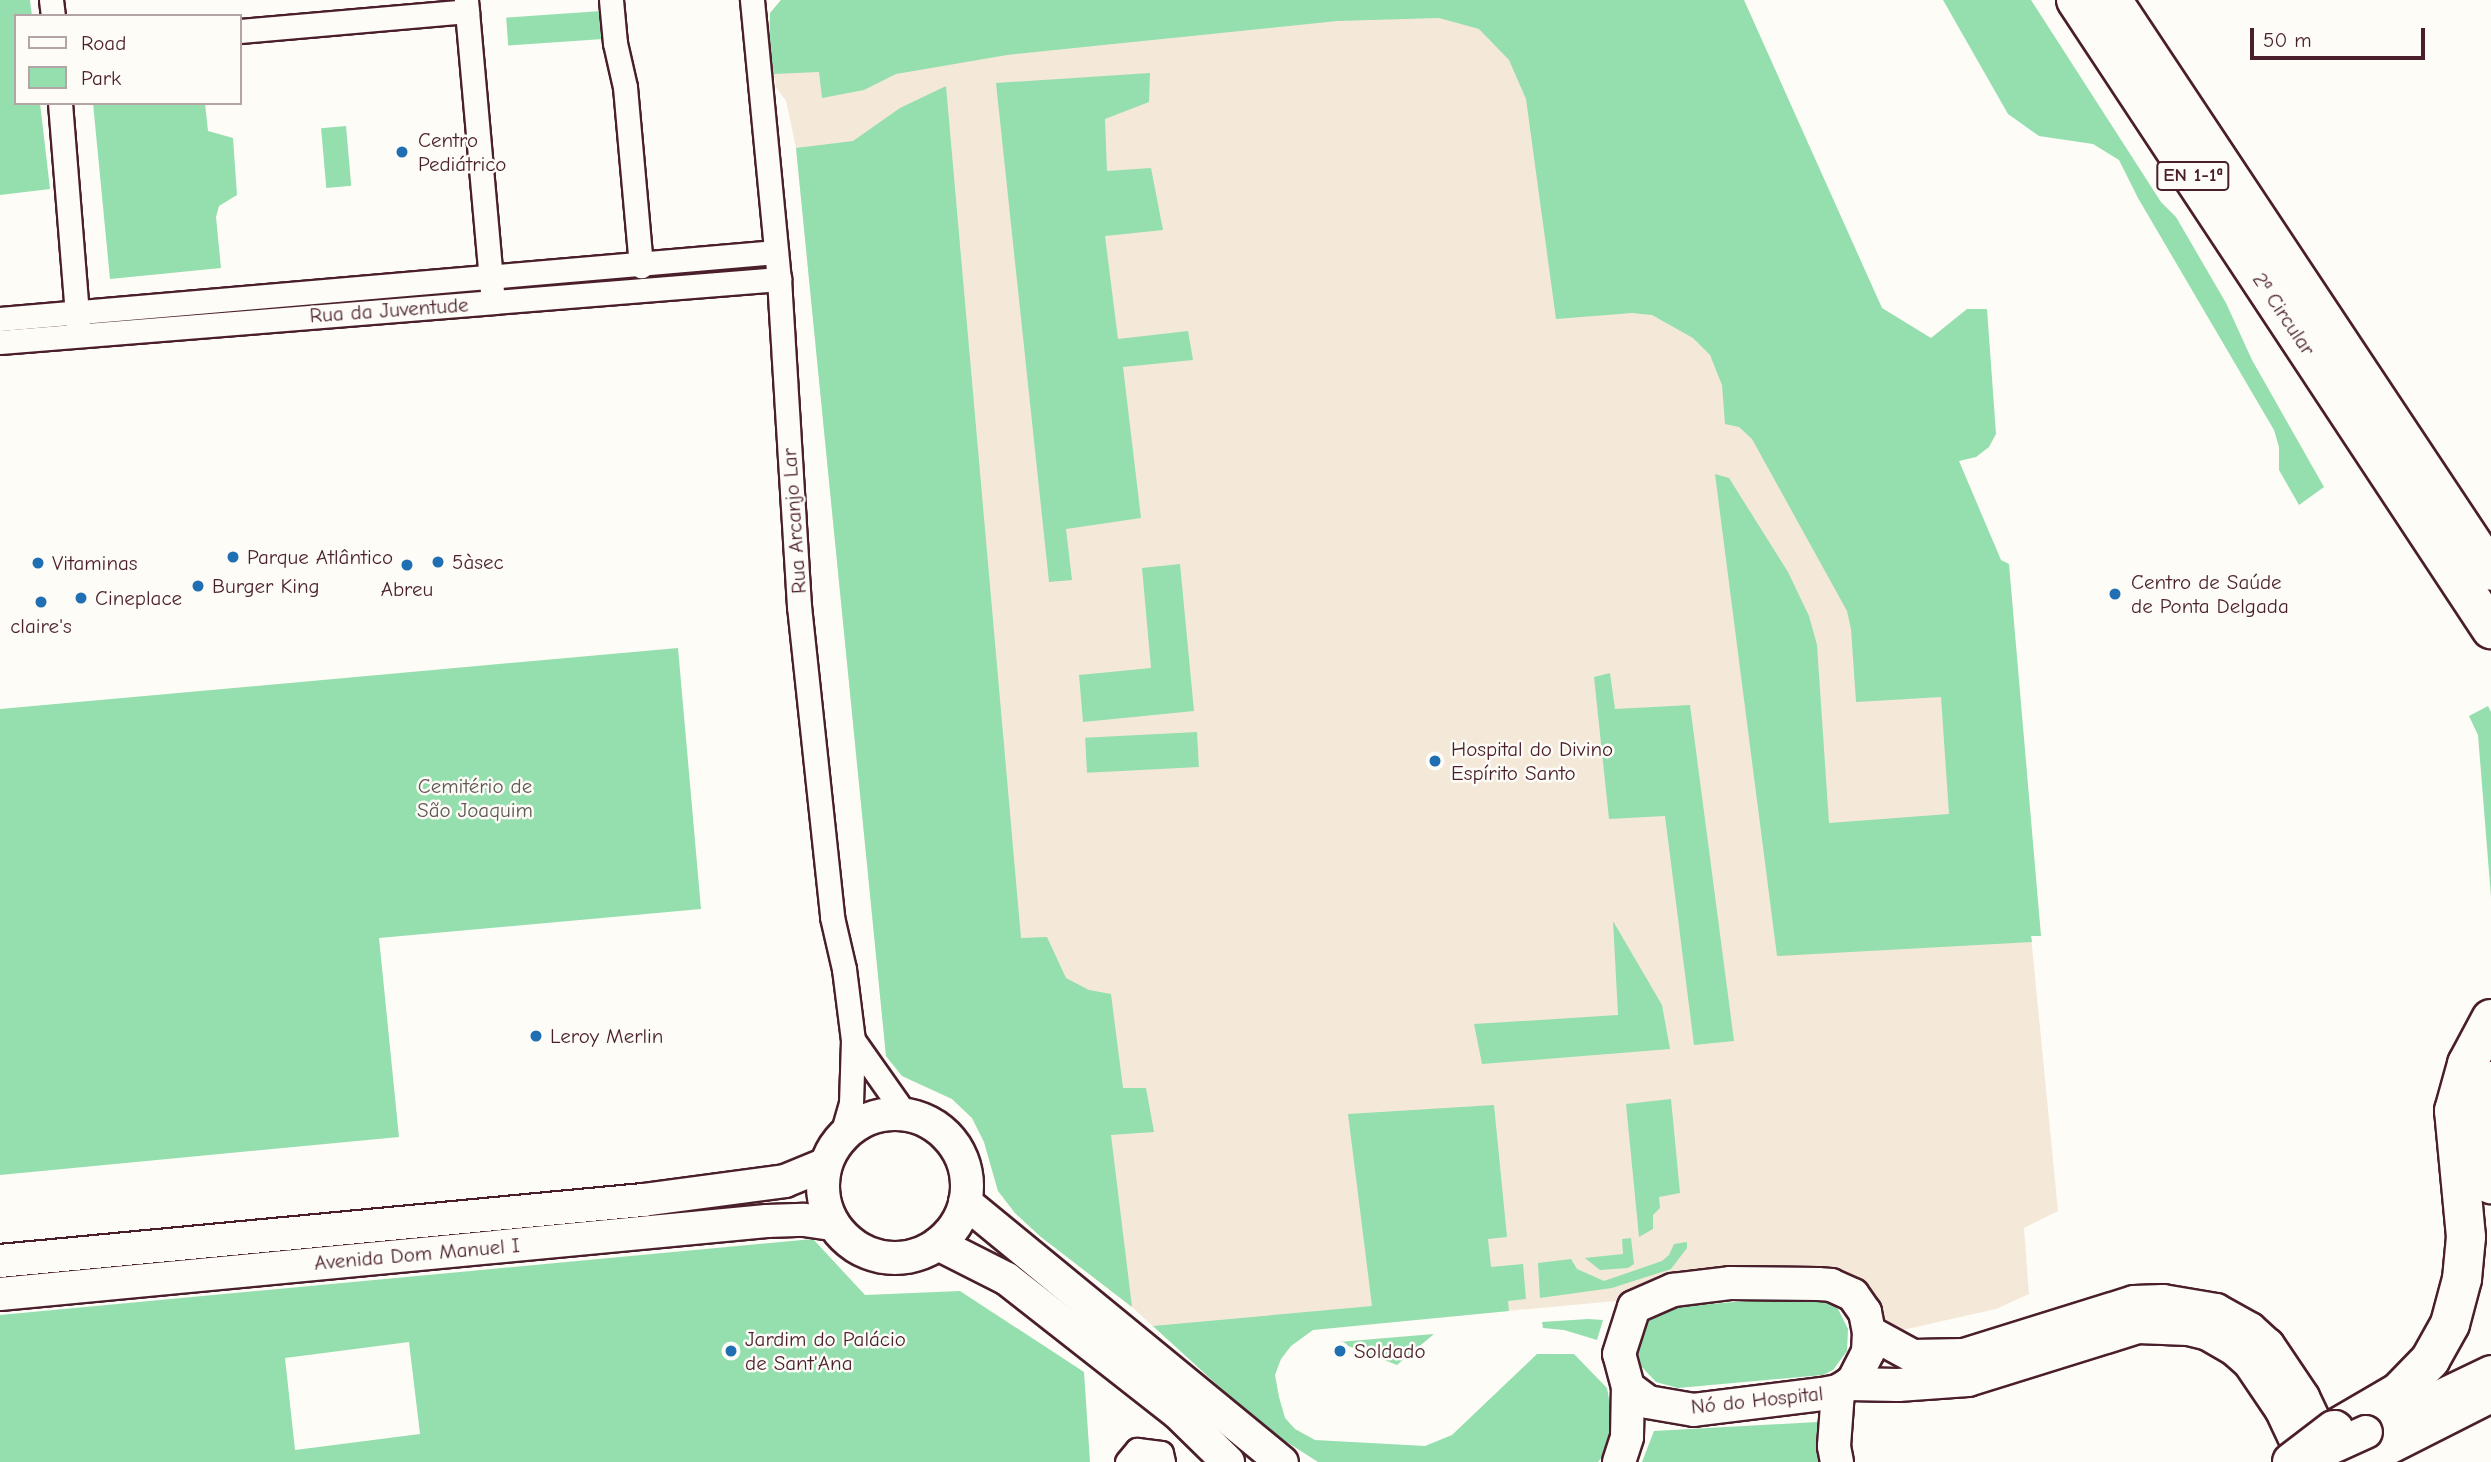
<!DOCTYPE html>
<html>
<head>
<meta charset="utf-8">
<style>
	body { margin:0 }
	#map { position:relative; width:2491px; height:1462px; overflow:hidden; background:#fdfcf7; font-family:"Comic Neue",sans-serif }
	div>[style] { position:absolute }
	[style*='--x'] { left:calc(var(--x)*1px); top:calc(var(--y)*1px); width:calc(var(--w)*1px); rotate:calc(var(--a)*1deg) }
	.built>* { inset:0; background:#f4e9d9 }
	.green>* { inset:0; background:#95deae; transform-origin:0 0 }
	.roads { filter:drop-shadow(2px 0 #4a1f2b) drop-shadow(-2px 0 #4a1f2b) drop-shadow(0 2px #4a1f2b) drop-shadow(0 -2px #4a1f2b) }
	.street>* { height:23px; margin:-11.5px; padding:0 11.5px; transform-origin:11.5px; border-radius:11.5px; background:#fdfcf7 }
	.secondary>* { height:32px; margin:-16px; padding:0 16px; transform-origin:16px; border-radius:16px; background:#fdfcf7 }
	.secondary>.ring { margin:-16px; padding:0; box-sizing:content-box; background:none; border:32px solid #fdfcf7; border-radius:50% }
	.highway>* { height:38px; margin:-19px; padding:0 19px; transform-origin:19px; border-radius:19px; background:#fdfcf7 }
	.bridges { filter:drop-shadow(2px 0 #4a1f2b) drop-shadow(-2px 0 #4a1f2b) drop-shadow(0 2px #4a1f2b) drop-shadow(0 -2px #4a1f2b) }
	.secondary-bridge>* { height:32px; margin:-16px; padding:0 16px; transform-origin:16px; border-radius:16px; background:#fdfcf7 }
	.highway-bridge>* { height:38px; margin:-19px; padding:0 19px; transform-origin:19px; border-radius:19px; background:#fdfcf7 }
	.dots>* { width:19px; height:19px; translate:-50% -50%; box-sizing:border-box; border:4px solid #fdfcf7; border-radius:50% }
	span { translate:-50% -50%; white-space:nowrap; text-align:center; line-height:1.15; -webkit-text-stroke:5px #fdfcf7; paint-order:stroke }
	.shield-label span { padding:2px 5px; background:#fdfcf7; border:2px solid; border-radius:5px; -webkit-text-stroke-width:0 }
	.shield-label { font-size:19px; color:#4a1f2b; font-weight:700 }
	.poi-label { font-size:21px; color:#4a1f2b }
	.left { translate:0 -50%; text-align:left }
	.street-label { font-size:21px; color:#4a1f2b }
	.park-label { font-size:21px; color:#605852 }
	.legend { position:absolute; left:14px; top:14px; width:228px; height:91px; box-sizing:border-box; background:#fdfcf7; border:2px solid #b5a4a5; margin:0; padding:9px 12px; list-style:none; font-size:21px; color:#4a1f2b }
	.legend li { display:flex; align-items:center; gap:14px; height:35px }
	.legend b { width:35px; border:2px solid #b5a4a5 }
	.scale { position:absolute; left:2250px; top:28px; width:175px; height:32px; box-sizing:border-box; border:4px solid #4a1f2b; border-top:0; padding-left:9px; font-size:21px; line-height:24px; white-space:nowrap; color:#4a1f2b; -webkit-text-stroke:5px #fdfcf7; paint-order:stroke }
</style>
</head>
<body>
<div id="map">
	<div class="built">
		<div style="clip-path:polygon(781px 0,1731px 0,2031px 936px,2058px 1211px,2024px 1228px,2029px 1294px,1996px 1309px,1889px 1333px,1884px 1316px,1862px 1288px,1671px 1277px,1651px 1282px,1616px 1301px,1170px 1342px,1132px 1307px,1041px 1237px,1015px 1213px,998px 1191px,984px 1142px,972px 1118px,952px 1099px,902px 1076px,886px 1056px,796px 148px,786px 101px,776px 87px,769px 49px,770px 13px)"></div>
	</div>
	<div class="green">
		<div style="clip-path:polygon(0 0,30px 0,32px 16px,16px 16px,16px 103px,40px 103px,50px 189px,0 195px)"></div>
		<div style="clip-path:polygon(781px 0,1744px 0,1882px 308px,1931px 338px,1967px 309px,1987px 309px,1996px 434px,1989px 447px,1976px 457px,1959px 461px,2001px 560px,2009px 564px,2041px 936px,2031px 936px,2032px 942px,1777px 956px,1715px 474px,1729px 478px,1788px 572px,1809px 616px,1817px 645px,1829px 823px,1949px 814px,1941px 697px,1856px 702px,1851px 629px,1847px 611px,1752px 439px,1739px 427px,1725px 424px,1722px 385px,1710px 355px,1693px 338px,1652px 315px,1632px 313px,1556px 319px,1526px 99px,1509px 60px,1479px 29px,1439px 18px,1337px 21px,1007px 55px,896px 74px,864px 90px,822px 98px,819px 72px,773px 74px,769px 49px,770px 13px)"></div>
		<div style="clip-path:polygon(1943px 0,2031px 0,2161px 202px,2176px 217px,2226px 303px,2252px 360px,2324px 487px,2299px 505px,2279px 470px,2279px 447px,2274px 430px,2138px 198px,2119px 160px,2093px 144px,2039px 136px,2008px 114px)"></div>
		<div style="left:601px;top:11px;width:28px;height:95px;rotate:86deg"></div>
		<div style="clip-path:polygon(1150px 73px,1149px 102px,1105px 119px,1107px 171px,1151px 168px,1163px 230px,1105px 236px,1118px 339px,1188px 331px,1193px 360px,1123px 367px,1141px 518px,1066px 529px,1072px 580px,1049px 582px,996px 83px)"></div>
		<div style="clip-path:polygon(946px 86px,1021px 938px,1047px 937px,1066px 978px,1089px 990px,1111px 994px,1123px 1088px,1146px 1088px,1154px 1132px,1111px 1135px,1132px 1307px,1041px 1237px,1015px 1213px,998px 1191px,984px 1142px,972px 1118px,952px 1099px,902px 1076px,886px 1056px,796px 148px,853px 141px,900px 108px)"></div>
		<div style="clip-path:polygon(93px 103px,205px 103px,208px 131px,233px 138px,237px 195px,219px 206px,216px 217px,221px 268px,110px 279px)"></div>
		<div style="left:346px;top:126px;width:60px;height:25px;rotate:85deg"></div>
		<div style="clip-path:polygon(1180px 564px,1194px 711px,1083px 722px,1079px 675px,1151px 668px,1142px 568px)"></div>
		<div style="clip-path:polygon(678px 648px,701px 909px,379px 938px,399px 1137px,0 1175px,0 709px)"></div>
		<div style="clip-path:polygon(1610px 673px,1615px 709px,1690px 705px,1734px 1041px,1694px 1045px,1665px 816px,1609px 819px,1594px 677px)"></div>
		<div style="clip-path:polygon(2488px 706px,2491px 712px,2491px 897px,2478px 735px,2469px 716px)"></div>
		<div style="left:1197px;top:732px;width:35px;height:112px;rotate:87deg"></div>
		<div style="clip-path:polygon(1613px 921px,1662px 1005px,1670px 1049px,1482px 1064px,1474px 1024px,1618px 1015px)"></div>
		<div style="clip-path:polygon(1671px 1099px,1680px 1193px,1659px 1197px,1660px 1208px,1653px 1215px,1653px 1229px,1639px 1237px,1626px 1104px)"></div>
		<div style="clip-path:polygon(1494px 1105px,1507px 1237px,1488px 1239px,1491px 1267px,1523px 1264px,1526px 1299px,1508px 1301px,1509px 1311px,1313px 1330px,1291px 1346px,1281px 1359px,1275px 1375px,1279px 1397px,1285px 1418px,1295px 1429px,1315px 1440px,1425px 1446px,1452px 1435px,1537px 1354px,1574px 1354px,1607px 1388px,1616px 1439px,1598px 1462px,1318px 1462px,1262px 1426px,1153px 1326px,1372px 1306px,1348px 1114px)"></div>
		<div style="clip-path:polygon(1631px 1238px,1634px 1264px,1628px 1268px,1600px 1270px,1585px 1258px,1623px 1254px,1622px 1239px)"></div>
		<div style="clip-path:polygon(evenodd,813px 1239px,865px 1295px,960px 1291px,1084px 1372px,1090px 1462px,0 1462px,0 1315px,813px 1239px,409px 1342px,420px 1434px,295px 1450px,285px 1358px,409px 1342px)"></div>
		<div style="clip-path:polygon(1687px 1242px,1687px 1248px,1671px 1269px,1612px 1288px,1540px 1298px,1538px 1263px,1571px 1259px,1577px 1269px,1604px 1281px,1662px 1261px,1669px 1255px,1674px 1244px)"></div>
		<div style="clip-path:polygon(1807px 1296px,1829px 1302px,1838px 1309px,1848px 1329px,1847px 1351px,1833px 1370px,1823px 1375px,1678px 1388px,1656px 1382px,1641px 1366px,1636px 1344px,1644px 1322px,1652px 1314px,1674px 1307px)"></div>
		<div style="clip-path:polygon(1588px 1319px,1603px 1320px,1597px 1340px,1564px 1330px,1543px 1328px,1542px 1322px)"></div>
		<div style="clip-path:polygon(1434px 1334px,1397px 1365px,1338px 1342px)"></div>
		<div style="clip-path:polygon(1817px 1422px,1818px 1445px,1825px 1462px,1642px 1462px,1654px 1431px)"></div>
	</div>
	<div class="roads">
		<div class="street">
			<div style="--x:51;--y:0;--w:16;--a:83"></div>
			<div style="--x:466;--y:0;--w:293;--a:84.9"></div>
			<div style="--x:611;--y:0;--w:43;--a:84.7"></div>
			<div style="--x:615;--y:43;--w:45;--a:77.2"></div>
			<div style="--x:625;--y:87;--w:180;--a:84.9"></div>
			<div style="--x:752;--y:0;--w:280;--a:84.5"></div>
			<div style="--x:779;--y:279;--w:328;--a:86.5"></div>
			<div style="--x:799;--y:606;--w:313;--a:83.9"></div>
			<div style="--x:832;--y:917;--w:53;--a:77"></div>
			<div style="--x:844;--y:969;--w:72;--a:82.8"></div>
			<div style="--x:853;--y:1040;--w:63;--a:91.8"></div>
			<div style="--x:851;--y:1103;--w:36;--a:106"></div>
			<div style="--x:240;--y:31;--w:228;--a:-5"></div>
			<div style="--x:60;--y:103;--w:223;--a:85.4"></div>
			<div style="--x:0;--y:319;--w:779;--a:-4.93"></div>
			<div style="--x:0;--y:342;--w:782;--a:-4.62"></div>
			<div style="--x:853;--y:1040;--w:92;--a:54.8"></div>
			<div style="--x:1127;--y:1462;--w:16;--a:-50"></div>
			<div style="--x:1137;--y:1450;--w:24;--a:7"></div>
			<div style="--x:1161;--y:1453;--w:9;--a:77"></div>
		</div>
		<div class="secondary">
			<div class="ring" style="left:823px;top:1114px;width:112px;height:112px"></div>
			<div style="--x:965;--y:1202;--w:410;--a:39.4"></div>
			<div style="--x:938;--y:1244;--w:77;--a:26.9"></div>
			<div style="--x:1007;--y:1279;--w:217;--a:38.1"></div>
			<div style="--x:1178;--y:1413;--w:70;--a:44.4"></div>
			<div style="--x:0;--y:1261;--w:646;--a:-5.42"></div>
			<div style="--x:643;--y:1200;--w:143;--a:-7.6"></div>
			<div style="--x:785;--y:1181;--w:44;--a:-22.5"></div>
			<div style="--x:1730;--y:1283;--w:88;--a:0.7"></div>
			<div style="--x:1818;--y:1284;--w:13;--a:4"></div>
			<div style="--x:1831;--y:1285;--w:24;--a:24"></div>
			<div style="--x:1853;--y:1295;--w:21;--a:55"></div>
			<div style="--x:1865;--y:1312;--w:20;--a:79"></div>
			<div style="--x:1869;--y:1332;--w:20;--a:93"></div>
			<div style="--x:1868;--y:1352;--w:34;--a:117"></div>
			<div style="--x:1853;--y:1382;--w:17;--a:149"></div>
			<div style="--x:1838;--y:1391;--w:16;--a:169"></div>
			<div style="--x:1822;--y:1394;--w:129;--a:172.9"></div>
			<div style="--x:1694;--y:1410;--w:47;--a:-170.1"></div>
			<div style="--x:1648;--y:1402;--w:25;--a:-143"></div>
			<div style="--x:1628;--y:1387;--w:34;--a:-105"></div>
			<div style="--x:1619;--y:1354;--w:49;--a:-72.3"></div>
			<div style="--x:1634;--y:1307;--w:43;--a:-23.6"></div>
			<div style="--x:1673;--y:1290;--w:57;--a:-7"></div>
			<div style="--x:0;--y:1294;--w:770;--a:-5.44"></div>
			<div style="--x:767;--y:1221;--w:37;--a:-2"></div>
			<div style="--x:804;--y:1220;--w:29;--a:8"></div>
			<div style="--x:1869;--y:1332;--w:50;--a:28.6"></div>
			<div style="--x:1913;--y:1356;--w:51;--a:-1.1"></div>
			<div style="--x:1964;--y:1355;--w:178;--a:-17.3"></div>
			<div style="--x:2134;--y:1302;--w:29;--a:-2"></div>
			<div style="--x:2163;--y:1301;--w:54;--a:9.6"></div>
			<div style="--x:2216;--y:1310;--w:39;--a:29"></div>
			<div style="--x:2250;--y:1329;--w:24;--a:42"></div>
			<div style="--x:2268;--y:1345;--w:63;--a:56.1"></div>
			<div style="--x:2303;--y:1397;--w:68;--a:64.6"></div>
			<div style="--x:1849;--y:1384;--w:49;--a:1.2"></div>
			<div style="--x:1898;--y:1385;--w:70;--a:-4.1"></div>
			<div style="--x:1968;--y:1380;--w:178;--a:-17.3"></div>
			<div style="--x:2138;--y:1327;--w:50;--a:2.3"></div>
			<div style="--x:2188;--y:1329;--w:18;--a:13"></div>
			<div style="--x:2206;--y:1333;--w:34;--a:30"></div>
			<div style="--x:2235;--y:1350;--w:18;--a:41"></div>
			<div style="--x:2249;--y:1362;--w:57;--a:55.8"></div>
			<div style="--x:2281;--y:1409;--w:59;--a:64.7"></div>
			<div style="--x:2366;--y:1432;--w:139;--a:-25.6"></div>
			<div style="--x:1619;--y:1462;--w:26;--a:-72"></div>
			<div style="--x:1627;--y:1437;--w:50;--a:-88.9"></div>
			<div style="--x:1837;--y:1462;--w:16;--a:-101"></div>
			<div style="--x:1834;--y:1446;--w:55;--a:-85.8"></div>
			<div style="--x:2361;--y:1462;--w:146;--a:-26.9"></div>
		</div>
		<div class="highway">
			<div style="--x:2076;--y:0;--w:754;--a:56.58"></div>
			<div style="--x:2112;--y:0;--w:685;--a:56.43"></div>
			<div style="--x:2491;--y:1081;--w:29;--a:110"></div>
			<div style="--x:2481;--y:1108;--w:32;--a:94"></div>
			<div style="--x:2479;--y:1140;--w:46;--a:74.7"></div>
			<div style="--x:2334;--y:1430;--w:75;--a:-30.3"></div>
			<div style="--x:2399;--y:1392;--w:45;--a:-45.9"></div>
			<div style="--x:2430;--y:1360;--w:41;--a:-60.9"></div>
			<div style="--x:2450;--y:1324;--w:47;--a:-75.1"></div>
			<div style="--x:2462;--y:1279;--w:42;--a:-84.6"></div>
			<div style="--x:2466;--y:1237;--w:127;--a:-95.4"></div>
			<div style="--x:2454;--y:1111;--w:49;--a:-74.5"></div>
			<div style="--x:2467;--y:1064;--w:51;--a:-61.9"></div>
		</div>
	</div>
	<div class="bridges">
		<div class="secondary-bridge">
			<div style="--x:2313;--y:1456;--w:58;--a:-24.4"></div>
		</div>
		<div class="highway-bridge">
			<div style="--x:2292;--y:1462;--w:53;--a:-37.3"></div>
		</div>
	</div>
	<div class="dots">
		<div style="left:402px;top:152px;background:#1f6fb2"></div>
		<div style="left:233px;top:557px;background:#1f6fb2"></div>
		<div style="left:438px;top:562px;background:#1f6fb2"></div>
		<div style="left:38px;top:563px;background:#1f6fb2"></div>
		<div style="left:407px;top:565px;background:#1f6fb2"></div>
		<div style="left:198px;top:586px;background:#1f6fb2"></div>
		<div style="left:2115px;top:594px;background:#1f6fb2"></div>
		<div style="left:81px;top:598px;background:#1f6fb2"></div>
		<div style="left:41px;top:602px;background:#1f6fb2"></div>
		<div style="left:1435px;top:761px;background:#1f6fb2"></div>
		<div style="left:536px;top:1036px;background:#1f6fb2"></div>
		<div style="left:731px;top:1351px;background:#1f6fb2"></div>
		<div style="left:1340px;top:1351px;background:#1f6fb2"></div>
	</div>
	<div class="shield-label">
		<span style="left:2193px;top:176px">EN 1-1ª</span>
	</div>
	<div class="poi-label">
		<span class="left" style="left:418px;top:152px">Centro<br>Pediátrico</span>
		<span class="left" style="left:247px;top:557px">Parque Atlântico</span>
		<span class="left" style="left:452px;top:562px">5àsec</span>
		<span class="left" style="left:52px;top:563px">Vitaminas</span>
		<span class="left" style="left:2131px;top:594px">Centro de Saúde<br>de Ponta Delgada</span>
		<span class="left" style="left:212px;top:586px">Burger King</span>
		<span style="left:407px;top:589px">Abreu</span>
		<span class="left" style="left:95px;top:598px">Cineplace</span>
		<span style="left:41px;top:626px">claire's</span>
		<span class="left" style="left:1451px;top:761px">Hospital do Divino<br>Espírito Santo</span>
		<span class="left" style="left:550px;top:1036px">Leroy Merlin</span>
		<span class="left" style="left:745px;top:1351px">Jardim do Palácio<br>de Sant'Ana</span>
		<span class="left" style="left:1354px;top:1351px">Soldado</span>
	</div>
	<div class="street-label">
		<span style="left:389px;top:310px;rotate:-4deg">Rua da Juventude</span>
		<span style="left:2284px;top:314px;rotate:56deg">2ª Circular</span>
		<span style="left:794px;top:521px;rotate:-94deg">Rua Arcanjo Lar</span>
		<span style="left:417px;top:1254px;rotate:-5deg">Avenida Dom Manuel I</span>
		<span style="left:1757px;top:1400px;rotate:-6deg">Nó do Hospital</span>
	</div>
	<div class="park-label">
		<span style="left:475px;top:798px">Cemitério de<br>São Joaquim</span>
	</div>
	<ul class="legend">
	<li><b style="height:9px;background:#fdfcf7"></b>Road</li>
	<li><b style="height:19px;background:#95deae"></b>Park</li>
	</ul>
	<div class="scale">50 m</div>
</div>
</body>
</html>
